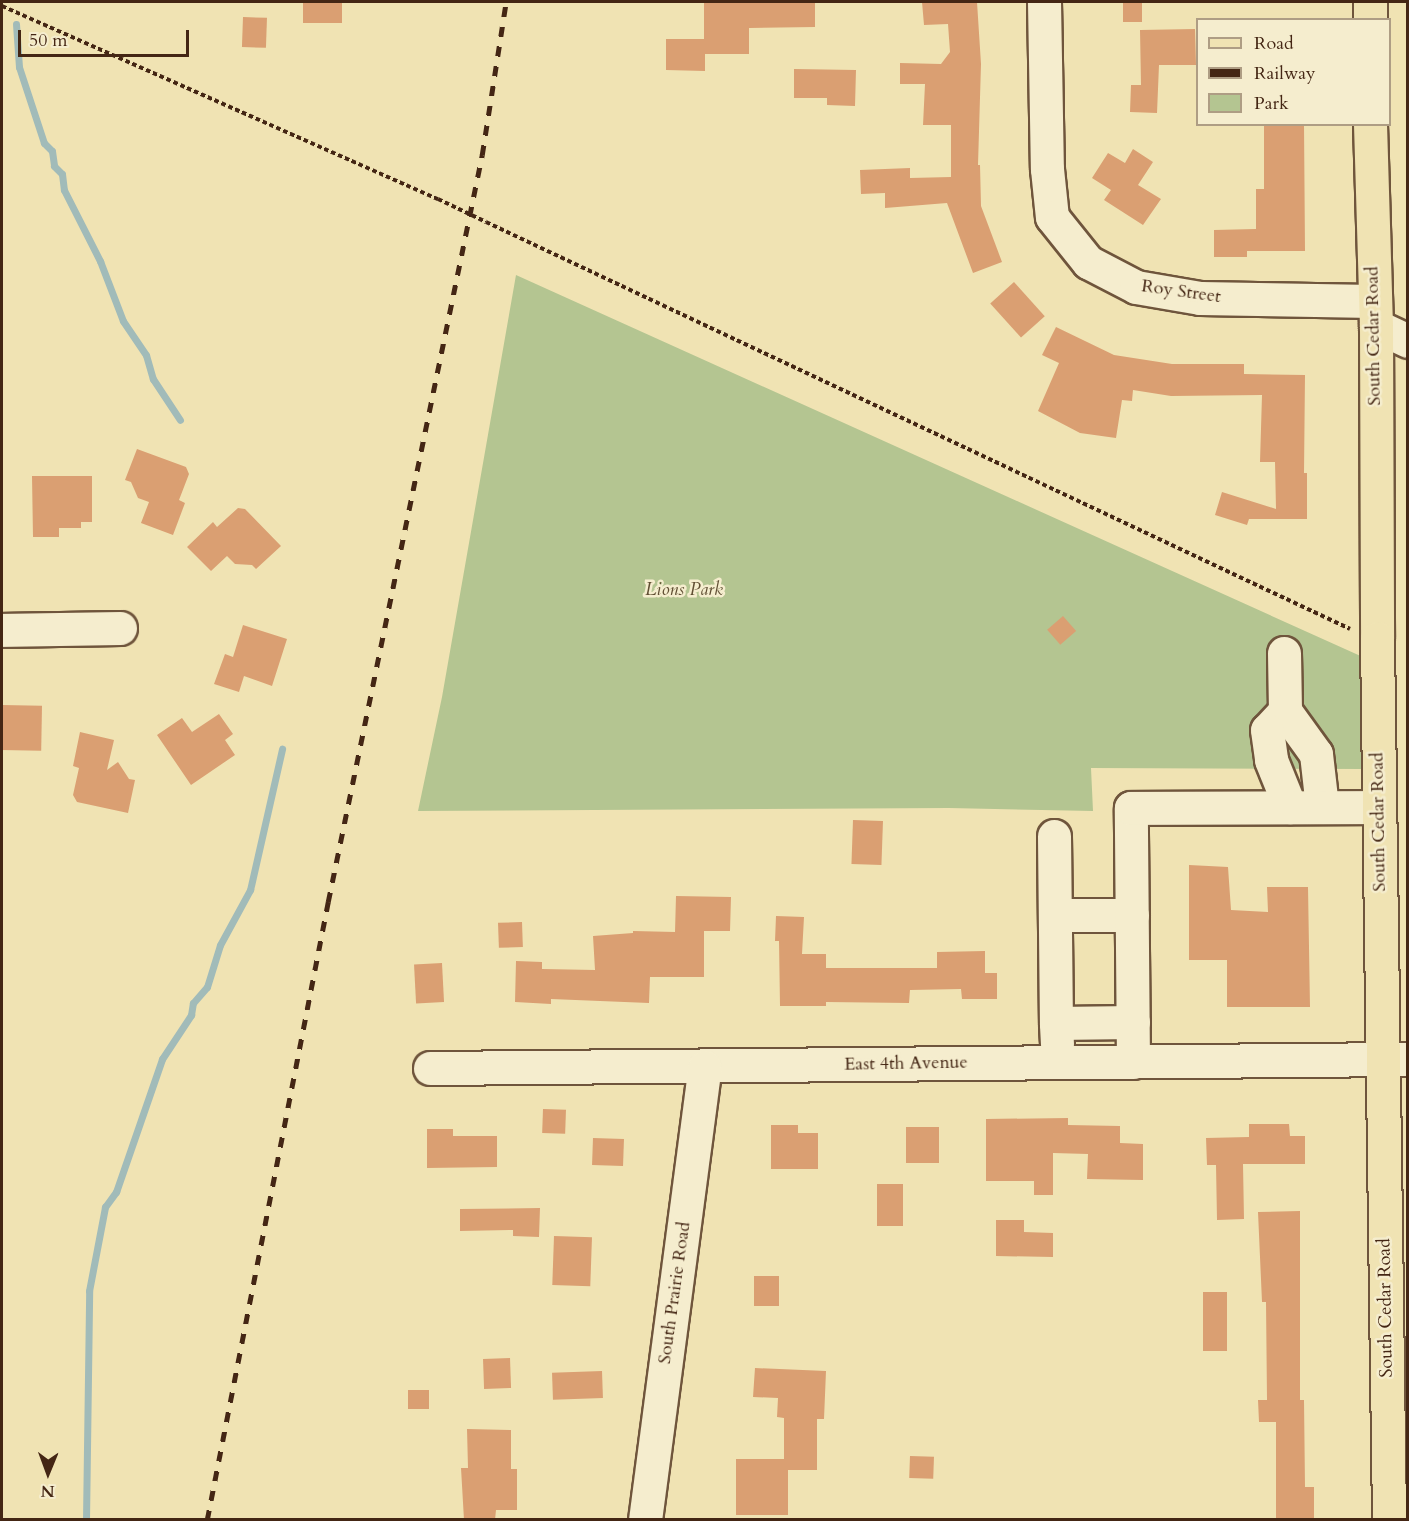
<!DOCTYPE html>
<html>
<head>
<meta charset="utf-8">
<style>
	body { margin:0 }
	#map { position:relative; width:1409px; height:1521px; overflow:hidden; background:#f0e3b3; font-family:Cardo,serif }
	div>[style] { position:absolute }
	[style*='--x'] { left:calc(var(--x)*1px); top:calc(var(--y)*1px); width:calc(var(--w)*1px); rotate:calc(var(--a)*1deg) }
	.green>* { inset:0; background:#b4c591 }
	.stream>* { height:7px; margin:-3.5px; padding:0 3.5px; transform-origin:3.5px; border-radius:3.5px; background:#a1bbb9 }
	.building>* { inset:0; background:#da9f72; transform-origin:0 0 }
	.path>* { height:4px; margin-top:-2px; transform-origin:0; background:repeating-linear-gradient(90deg,#442614 0 4.5px,transparent 0 7.5px) }
	.roads { filter:drop-shadow(2px 0 #6f553c) drop-shadow(-2px 0 #6f553c) drop-shadow(0 2px #6f553c) drop-shadow(0 -2px #6f553c) }
	.minor>* { height:33px; margin:-16.5px; padding:0 16.5px; transform-origin:16.5px; border-radius:16.5px; background:#f5edce }
	.major>* { height:33px; margin:-16.5px; padding:0 16.5px; transform-origin:16.5px; border-radius:16.5px; background:#f0e3b3 }
	.rail>* { height:4.5px; margin-top:-2.25px; transform-origin:0; background:repeating-linear-gradient(90deg,#442614 0 10px,transparent 0 20px) }
	.path-bridge>* { height:4px; margin-top:-2px; transform-origin:0; background:repeating-linear-gradient(90deg,#442614 0 4.5px,transparent 0 7.5px) }
	span { translate:-50% -50%; white-space:nowrap; text-align:center; line-height:1.15; -webkit-text-stroke:5px #f5edce; paint-order:stroke }
	.street-label { font-size:18px; color:#442614 }
	.park-label { font-size:18px; color:#604e33; font-style:italic }
	.frame { position:absolute; inset:0; border:3px solid #442614; pointer-events:none }
	.legend { position:absolute; left:1196px; top:18px; width:195px; height:108px; box-sizing:border-box; background:#f5edce; border:2px solid #ae9d84; margin:0; padding:8px 10px; list-style:none; font-size:18px; color:#442614 }
	.legend li { display:flex; align-items:center; gap:12px; height:30px }
	.legend b { width:30px; border:2px solid #ae9d84 }
	.north { position:absolute; left:18px; top:1443px; width:60px; height:60px; -webkit-text-stroke:4px #f5edce; paint-order:stroke; rotate:181deg; font-size:16px; font-weight:700; line-height:24px; text-align:center; color:#442614 }
	.north::after { content:''; display:block; margin:auto; width:21px; height:27px; background:#442614; clip-path:polygon(50% 0,100% 100%,50% 72%,0 100%) }
	.scale { position:absolute; left:18px; top:30px; width:171px; height:27px; box-sizing:border-box; border:3px solid #442614; border-top:0; padding-left:8px; font-size:18px; line-height:21px; white-space:nowrap; color:#442614; -webkit-text-stroke:4px #f5edce; paint-order:stroke }
</style>
</head>
<body>
<div id="map">
	<div class="green">
		<div style="clip-path:polygon(516px 275px,1365px 658px,1368px 769px,1091px 768px,1093px 811px,949px 808px,418px 811px,442px 697px)"></div>
	</div>
	<div class="stream">
		<div style="--x:16;--y:24;--w:43;--a:86"></div>
		<div style="--x:19;--y:67;--w:80;--a:71.8"></div>
		<div style="--x:44;--y:143;--w:11;--a:45"></div>
		<div style="--x:52;--y:151;--w:15;--a:82"></div>
		<div style="--x:54;--y:166;--w:11;--a:45"></div>
		<div style="--x:62;--y:174;--w:16;--a:83"></div>
		<div style="--x:64;--y:190;--w:80;--a:63.1"></div>
		<div style="--x:100;--y:261;--w:64;--a:69"></div>
		<div style="--x:123;--y:321;--w:41;--a:55.9"></div>
		<div style="--x:146;--y:355;--w:25;--a:74"></div>
		<div style="--x:153;--y:379;--w:49;--a:56.6"></div>
		<div style="--x:86;--y:1520;--w:229;--a:-89.2"></div>
		<div style="--x:89;--y:1291;--w:86;--a:-79.2"></div>
		<div style="--x:105;--y:1207;--w:19;--a:-54"></div>
		<div style="--x:116;--y:1192;--w:141;--a:-70.9"></div>
		<div style="--x:162;--y:1059;--w:53;--a:-56.6"></div>
		<div style="--x:191;--y:1015;--w:12;--a:-81"></div>
		<div style="--x:193;--y:1003;--w:21;--a:-49"></div>
		<div style="--x:207;--y:987;--w:44;--a:-72.8"></div>
		<div style="--x:220;--y:945;--w:63;--a:-61.4"></div>
		<div style="--x:250;--y:890;--w:145;--a:-77.2"></div>
	</div>
	<div class="building">
		<div style="left:303px;top:2px;width:39px;height:21px"></div>
		<div style="clip-path:polygon(704px 2px,815px 2px,815px 27px,749px 28px,749px 54px,705px 54px,705px 71px,666px 70px,666px 39px,704px 39px)"></div>
		<div style="clip-path:polygon(922px 2px,977px 2px,981px 64px,978px 165px,980px 165px,981px 206px,1002px 262px,973px 273px,947px 203px,885px 208px,885px 193px,861px 194px,860px 170px,910px 168px,910px 178px,951px 177px,951px 125px,923px 125px,925px 84px,900px 84px,900px 63px,941px 64px,950px 52px,948px 24px,924px 25px)"></div>
		<div style="left:1123px;top:2px;width:19px;height:20px"></div>
		<div style="left:243px;top:17px;width:24px;height:30px;rotate:2deg"></div>
		<div style="clip-path:polygon(1195px 29px,1196px 65px,1159px 65px,1157px 113px,1130px 112px,1131px 85px,1141px 85px,1140px 30px)"></div>
		<div style="clip-path:polygon(794px 69px,856px 70px,855px 106px,827px 105px,827px 98px,794px 98px)"></div>
		<div style="clip-path:polygon(1264px 124px,1304px 124px,1305px 251px,1247px 251px,1247px 257px,1214px 257px,1214px 230px,1256px 229px,1256px 189px,1264px 189px)"></div>
		<div style="clip-path:polygon(1133px 149px,1153px 162px,1138px 185px,1161px 199px,1143px 225px,1104px 200px,1111px 190px,1092px 178px,1108px 153px,1125px 163px)"></div>
		<div style="left:1014px;top:282px;width:46px;height:32px;rotate:48deg"></div>
		<div style="clip-path:polygon(1056px 327px,1114px 355px,1172px 364px,1244px 364px,1244px 374px,1305px 375px,1304px 473px,1307px 473px,1307px 519px,1249px 519px,1247px 525px,1215px 515px,1222px 492px,1276px 509px,1275px 462px,1260px 462px,1262px 395px,1171px 396px,1133px 390px,1132px 401px,1122px 400px,1116px 438px,1080px 433px,1038px 411px,1059px 363px,1042px 355px)"></div>
		<div style="clip-path:polygon(137px 449px,186px 467px,189px 474px,179px 500px,185px 503px,173px 535px,141px 523px,149px 502px,138px 498px,131px 482px,125px 480px)"></div>
		<div style="clip-path:polygon(32px 476px,92px 476px,92px 522px,81px 522px,81px 528px,59px 528px,59px 537px,33px 537px)"></div>
		<div style="clip-path:polygon(238px 508px,245px 509px,281px 546px,256px 569px,252px 565px,235px 564px,227px 556px,211px 571px,187px 547px,213px 522px,217px 527px)"></div>
		<div style="left:1063px;top:616px;width:20px;height:21px;rotate:49deg"></div>
		<div style="clip-path:polygon(243px 625px,287px 639px,272px 686px,244px 676px,239px 692px,214px 684px,225px 654px,233px 657px)"></div>
		<div style="left:2px;top:705px;width:40px;height:45px;rotate:1deg"></div>
		<div style="clip-path:polygon(219px 714px,233px 734px,225px 740px,235px 755px,191px 785px,157px 735px,182px 718px,192px 732px)"></div>
		<div style="clip-path:polygon(80px 732px,114px 740px,107px 770px,118px 762px,129px 779px,135px 780px,128px 813px,77px 802px,73px 795px,79px 768px,73px 766px)"></div>
		<div style="left:853px;top:820px;width:30px;height:44px;rotate:2deg"></div>
		<div style="clip-path:polygon(1189px 865px,1228px 867px,1231px 910px,1268px 912px,1267px 887px,1308px 887px,1310px 1007px,1227px 1007px,1227px 960px,1189px 960px)"></div>
		<div style="clip-path:polygon(676px 896px,731px 897px,730px 931px,704px 931px,704px 977px,650px 977px,649px 1003px,551px 999px,551px 1004px,515px 1002px,516px 961px,542px 962px,542px 969px,595px 970px,593px 936px,633px 933px,633px 931px,675px 932px)"></div>
		<div style="clip-path:polygon(776px 916px,804px 917px,802px 954px,826px 954px,826px 968px,937px 968px,937px 952px,985px 951px,985px 973px,997px 973px,997px 999px,962px 999px,961px 989px,910px 990px,909px 1003px,826px 1002px,826px 1006px,780px 1006px,779px 941px,775px 941px)"></div>
		<div style="left:522px;top:922px;width:25px;height:24px;rotate:88deg"></div>
		<div style="left:442px;top:963px;width:39px;height:28px;rotate:87deg"></div>
		<div style="left:543px;top:1109px;width:23px;height:24px;rotate:2deg"></div>
		<div style="clip-path:polygon(1068px 1118px,1068px 1125px,1120px 1126px,1120px 1143px,1143px 1144px,1143px 1180px,1087px 1179px,1088px 1154px,1053px 1153px,1053px 1195px,1034px 1195px,1034px 1181px,986px 1181px,986px 1119px)"></div>
		<div style="clip-path:polygon(1249px 1124px,1289px 1124px,1290px 1136px,1305px 1136px,1305px 1164px,1243px 1164px,1244px 1219px,1217px 1220px,1216px 1165px,1207px 1165px,1206px 1138px,1249px 1137px)"></div>
		<div style="clip-path:polygon(771px 1125px,798px 1125px,798px 1133px,818px 1133px,818px 1169px,771px 1169px)"></div>
		<div style="left:906px;top:1127px;width:33px;height:36px"></div>
		<div style="clip-path:polygon(427px 1129px,453px 1129px,453px 1136px,497px 1136px,497px 1167px,427px 1168px)"></div>
		<div style="left:593px;top:1138px;width:31px;height:27px;rotate:2deg"></div>
		<div style="left:877px;top:1184px;width:26px;height:42px"></div>
		<div style="clip-path:polygon(540px 1208px,539px 1237px,513px 1236px,513px 1230px,460px 1231px,460px 1209px)"></div>
		<div style="clip-path:polygon(1300px 1211px,1300px 1400px,1304px 1400px,1305px 1487px,1314px 1487px,1314px 1520px,1276px 1520px,1276px 1422px,1259px 1422px,1258px 1400px,1267px 1400px,1266px 1302px,1262px 1302px,1258px 1212px)"></div>
		<div style="clip-path:polygon(996px 1220px,1024px 1220px,1024px 1232px,1053px 1233px,1053px 1257px,996px 1256px)"></div>
		<div style="left:554px;top:1236px;width:38px;height:49px;rotate:2deg"></div>
		<div style="left:754px;top:1276px;width:25px;height:30px"></div>
		<div style="left:1203px;top:1292px;width:24px;height:59px"></div>
		<div style="left:510px;top:1358px;width:30px;height:27px;rotate:88deg"></div>
		<div style="clip-path:polygon(755px 1368px,826px 1371px,824px 1419px,817px 1419px,817px 1470px,788px 1470px,788px 1515px,736px 1515px,736px 1459px,784px 1459px,784px 1418px,777px 1417px,778px 1398px,753px 1397px)"></div>
		<div style="left:602px;top:1371px;width:27px;height:50px;rotate:88deg"></div>
		<div style="left:408px;top:1390px;width:21px;height:19px"></div>
		<div style="clip-path:polygon(467px 1429px,511px 1430px,511px 1469px,517px 1469px,517px 1510px,496px 1510px,495px 1520px,464px 1520px,461px 1468px,468px 1468px)"></div>
		<div style="left:910px;top:1456px;width:24px;height:22px;rotate:2deg"></div>
	</div>
	<div class="path">
		<div style="--x:2;--y:6;--w:477;--a:23.9"></div>
		<div style="--x:486;--y:222;--w:955;--a:25.22"></div>
	</div>
	<div class="roads">
		<div class="minor">
			<div style="--x:1044;--y:2;--w:167;--a:89"></div>
			<div style="--x:1047;--y:169;--w:48;--a:84.1"></div>
			<div style="--x:1052;--y:217;--w:58;--a:51.3"></div>
			<div style="--x:1088;--y:262;--w:54;--a:27.5"></div>
			<div style="--x:1136;--y:287;--w:65;--a:9.8"></div>
			<div style="--x:1200;--y:298;--w:173;--a:1"></div>
			<div style="--x:1376;--y:326;--w:35;--a:25"></div>
			<div style="--x:2;--y:630;--w:118;--a:-1"></div>
			<div style="--x:1284;--y:653;--w:58;--a:89"></div>
			<div style="--x:1285;--y:711;--w:53;--a:54.2"></div>
			<div style="--x:1316;--y:754;--w:53;--a:83.5"></div>
			<div style="--x:1285;--y:711;--w:26;--a:133"></div>
			<div style="--x:1267;--y:730;--w:30;--a:82"></div>
			<div style="--x:1271;--y:760;--w:51;--a:68"></div>
			<div style="--x:1054;--y:836;--w:187;--a:89.4"></div>
			<div style="--x:1055;--y:915;--w:77;--a:0"></div>
			<div style="--x:1057;--y:1044;--w:21;--a:-93"></div>
			<div style="--x:1056;--y:1023;--w:77;--a:-0.7"></div>
			<div style="--x:1133;--y:1062;--w:254;--a:-90.5"></div>
			<div style="--x:1131;--y:808;--w:248;--a:-0.2"></div>
			<div style="--x:430;--y:1068;--w:978;--a:-0.53"></div>
			<div style="--x:645;--y:1520;--w:457;--a:-82.5"></div>
		</div>
		<div class="major">
			<div style="--x:1370;--y:2;--w:18;--a:90"></div>
			<div style="--x:1370;--y:124;--w:202;--a:88.3"></div>
			<div style="--x:1376;--y:326;--w:312;--a:89.8"></div>
			<div style="--x:1377;--y:638;--w:882;--a:89.22"></div>
		</div>
	</div>
	<div class="rail">
		<div style="--x:207;--y:1520;--w:630;--a:-78.92"></div>
		<div style="--x:328;--y:902;--w:763;--a:-78.35"></div>
		<div style="--x:482;--y:155;--w:155;--a:-81.1"></div>
	</div>
	<div class="path-bridge">
		<div style="--x:438;--y:199;--w:53;--a:25.6"></div>
	</div>
	<div class="street-label">
		<span style="left:1181px;top:292px;rotate:8deg">Roy Street</span>
		<span style="left:1374px;top:336px;rotate:-91deg">South Cedar Road</span>
		<span style="left:1379px;top:822px;rotate:-91deg">South Cedar Road</span>
		<span style="left:906px;top:1064px;rotate:-1deg">East 4th Avenue</span>
		<span style="left:675px;top:1293px;rotate:-82deg">South Prairie Road</span>
		<span style="left:1386px;top:1308px;rotate:-91deg">South Cedar Road</span>
	</div>
	<div class="park-label">
		<span style="left:684px;top:590px">Lions Park</span>
	</div>
	<div class="frame"></div>
	<ul class="legend">
	<li><b style="height:8px;background:#f0e3b3"></b>Road</li>
	<li><b style="height:8px;background:#442614"></b>Railway</li>
	<li><b style="height:16px;background:#b4c591"></b>Park</li>
	</ul>
	<div class="north">N</div>
	<div class="scale">50 m</div>
</div>
</body>
</html>
